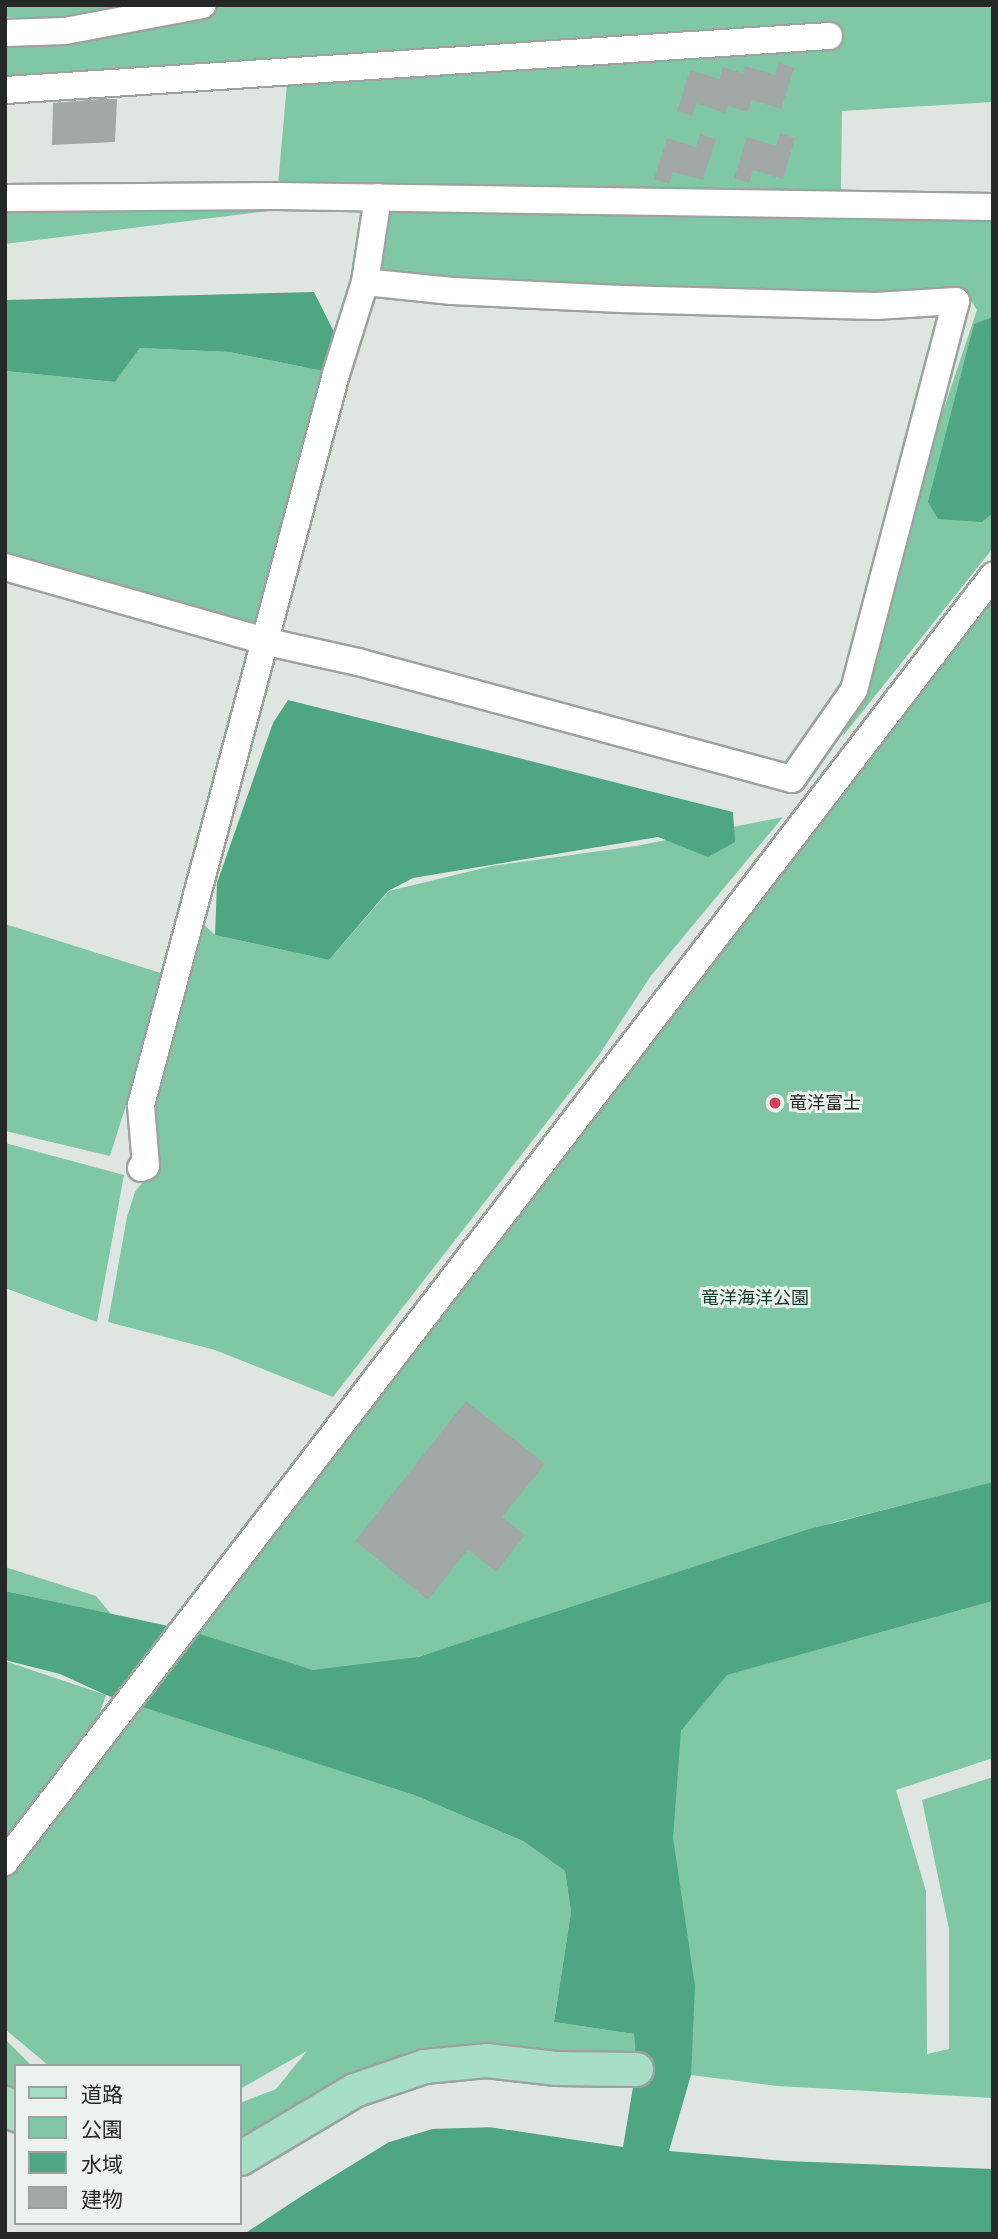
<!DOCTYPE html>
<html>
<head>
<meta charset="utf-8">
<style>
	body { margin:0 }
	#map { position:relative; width:998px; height:2239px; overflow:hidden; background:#dfe6e2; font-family:Signika,"Noto Sans JP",sans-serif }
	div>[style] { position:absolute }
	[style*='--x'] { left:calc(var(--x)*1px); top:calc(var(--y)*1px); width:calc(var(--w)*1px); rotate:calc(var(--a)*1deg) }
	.green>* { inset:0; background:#80c7a6 }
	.water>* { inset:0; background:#4ea782 }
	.pier>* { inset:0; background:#dfe6e2 }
	.building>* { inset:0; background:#a2a8a5 }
	.roads { filter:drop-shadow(2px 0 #9ca39f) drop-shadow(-2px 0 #9ca39f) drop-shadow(0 2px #9ca39f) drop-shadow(0 -2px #9ca39f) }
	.minor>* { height:26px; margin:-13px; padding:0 13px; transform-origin:13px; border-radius:13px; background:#fff }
	.major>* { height:33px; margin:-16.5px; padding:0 16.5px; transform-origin:16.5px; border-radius:16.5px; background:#a7dec6 }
	.dots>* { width:19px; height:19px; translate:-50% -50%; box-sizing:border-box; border:4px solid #ecf3ef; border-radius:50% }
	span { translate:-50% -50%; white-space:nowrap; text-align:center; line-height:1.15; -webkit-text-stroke:6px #ecf3ef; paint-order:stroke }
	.poi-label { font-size:18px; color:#252826 }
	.left { translate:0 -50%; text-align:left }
	.park-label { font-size:18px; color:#0f3727 }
	.frame { position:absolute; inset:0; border:7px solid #252826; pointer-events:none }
	.legend { position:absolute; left:14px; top:2064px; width:228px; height:161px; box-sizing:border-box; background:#ecf3ef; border:2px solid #9ca29f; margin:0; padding:9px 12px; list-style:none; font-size:21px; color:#252826 }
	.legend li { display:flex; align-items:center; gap:14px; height:35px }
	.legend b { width:35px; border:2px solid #9ca29f }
</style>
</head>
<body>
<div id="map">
	<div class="green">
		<div style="clip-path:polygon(5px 5px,993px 5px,993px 102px,842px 111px,841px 184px,841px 206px,993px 207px,993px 548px,843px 736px,869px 631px,977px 310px,967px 295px,365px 282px,379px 197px,5px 244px,5px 199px,277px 196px,288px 72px,5px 90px,5px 35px,102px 19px,5px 17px)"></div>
		<div style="clip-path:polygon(140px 348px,229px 352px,328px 372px,268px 642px,5px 568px,5px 371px,115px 382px)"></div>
		<div style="clip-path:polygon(993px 601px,993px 1483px,835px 1522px,634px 1592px,387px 1666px,313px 1670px,184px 1634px,507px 1213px)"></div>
		<div style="clip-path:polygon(783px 817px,650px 977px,599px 1055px,333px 1397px,215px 1350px,108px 1322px,127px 1217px,135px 1192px,161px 1159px,145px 1155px,142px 1116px,194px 915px,215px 935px,329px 960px,389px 891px,492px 866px,636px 846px)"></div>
		<div style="clip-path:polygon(5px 924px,167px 975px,110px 1156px,5px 1131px)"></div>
		<div style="clip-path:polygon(5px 1143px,124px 1175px,97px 1322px,5px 1288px)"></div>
		<div style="clip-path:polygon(5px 1567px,96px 1596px,111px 1614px,5px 1591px)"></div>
		<div style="clip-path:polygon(993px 1601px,993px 1758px,896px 1790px,926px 1891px,927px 2054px,949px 2049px,949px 1929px,922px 1800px,993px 1777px,993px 2098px,777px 2086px,691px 2075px,657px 1855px,676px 1779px,681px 1731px,726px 1675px)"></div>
		<div style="clip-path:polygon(5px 1661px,106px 1695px,97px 1721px,5px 1843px)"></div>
		<div style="clip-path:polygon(129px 1701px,414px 1795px,523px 1841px,565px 1871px,571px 1912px,554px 2022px,634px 2034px,636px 2069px,424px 2066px,240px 2163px,240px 2103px,276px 2089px,307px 2051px,240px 2089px,240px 2066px,49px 2066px,5px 2029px,5px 1877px)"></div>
		<div style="clip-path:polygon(5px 2039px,32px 2066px,16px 2066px,16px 2109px,5px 2099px)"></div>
	</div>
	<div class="water">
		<div style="clip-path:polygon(314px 292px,335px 334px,328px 372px,229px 352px,140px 348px,115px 382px,5px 371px,5px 300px)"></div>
		<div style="clip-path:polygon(993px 317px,993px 513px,982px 522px,938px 519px,928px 502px,974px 324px)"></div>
		<div style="clip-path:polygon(288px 700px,733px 812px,735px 842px,708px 857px,658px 837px,413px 878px,388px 891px,329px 960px,215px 935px,217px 883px,273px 723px)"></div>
		<div style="clip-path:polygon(993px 1482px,993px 1601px,727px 1675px,681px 1731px,673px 1838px,695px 1986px,691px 2075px,669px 2151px,786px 2161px,993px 2169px,993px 2234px,244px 2234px,377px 2146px,429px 2129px,496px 2127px,622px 2146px,636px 2069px,634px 2034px,554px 2022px,571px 1912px,565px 1871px,523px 1841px,414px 1795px,106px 1695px,60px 1674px,5px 1660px,5px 1591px,187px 1630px,313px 1670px,418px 1657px,806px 1530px)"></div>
	</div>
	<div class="pier">
		<div style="clip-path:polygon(632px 2069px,636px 2069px,623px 2147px,489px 2127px,436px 2128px,389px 2142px,240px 2234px,375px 2143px,428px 2125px,496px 2124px,620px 2143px)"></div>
	</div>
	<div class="building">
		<div style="clip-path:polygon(779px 63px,794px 68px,781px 109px,752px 100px,748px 112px,728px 106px,725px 113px,696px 103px,692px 116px,677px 111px,690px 70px,719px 79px,723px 67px,743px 73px,745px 66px,775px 75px)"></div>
		<div style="clip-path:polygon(101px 99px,117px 99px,115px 142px,52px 145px,53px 103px)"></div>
		<div style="clip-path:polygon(780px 133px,795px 138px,783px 179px,753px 170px,749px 183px,734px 178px,747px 137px,776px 146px)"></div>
		<div style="clip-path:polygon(700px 134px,716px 139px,703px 180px,673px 172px,669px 184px,654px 179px,667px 138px,696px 147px)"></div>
		<div style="clip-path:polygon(466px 1401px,545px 1464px,502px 1517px,525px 1535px,496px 1572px,468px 1549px,428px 1600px,355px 1541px)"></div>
	</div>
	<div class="roads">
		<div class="minor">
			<div style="--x:5;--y:33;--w:60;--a:-1.9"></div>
			<div style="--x:65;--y:31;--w:140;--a:-10.7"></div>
			<div style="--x:5;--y:90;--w:826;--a:-3.75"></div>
			<div style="--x:5;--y:198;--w:272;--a:-0.4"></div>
			<div style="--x:277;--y:196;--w:716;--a:0.88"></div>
			<div style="--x:5;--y:567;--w:273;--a:15.9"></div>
			<div style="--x:268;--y:642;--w:92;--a:12.5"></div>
			<div style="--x:358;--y:662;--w:449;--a:15.1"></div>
			<div style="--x:792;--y:779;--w:108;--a:-55.1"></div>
			<div style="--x:854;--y:690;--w:402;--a:-75.3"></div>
			<div style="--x:956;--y:301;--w:81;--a:176.5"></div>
			<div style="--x:875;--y:306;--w:254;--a:-178.4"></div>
			<div style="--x:621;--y:299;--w:169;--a:-177.3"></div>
			<div style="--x:452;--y:291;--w:87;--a:-174.1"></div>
			<div style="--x:141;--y:1168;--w:5;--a:-22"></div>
			<div style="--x:146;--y:1166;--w:61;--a:-94.7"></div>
			<div style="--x:141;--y:1105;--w:757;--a:-75.06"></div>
			<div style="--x:336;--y:374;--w:96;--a:-72.5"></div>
			<div style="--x:365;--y:282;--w:86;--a:-81.3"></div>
			<div style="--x:5;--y:1862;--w:1622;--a:-52.47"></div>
		</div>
		<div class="major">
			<div style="--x:5;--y:2103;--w:16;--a:45"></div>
			<div style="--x:240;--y:2158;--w:133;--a:-30.8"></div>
			<div style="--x:354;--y:2090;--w:74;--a:-18.9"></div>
			<div style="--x:424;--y:2066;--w:62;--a:-5.5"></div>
			<div style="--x:486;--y:2060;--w:69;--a:6.6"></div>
			<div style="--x:555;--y:2068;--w:81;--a:0.7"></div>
		</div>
	</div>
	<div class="dots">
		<div style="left:775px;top:1103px;background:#d2425d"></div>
	</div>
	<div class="poi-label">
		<span class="left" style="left:789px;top:1103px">竜洋富士</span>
	</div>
	<div class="park-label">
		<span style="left:755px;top:1298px">竜洋海洋公園</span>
	</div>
	<div class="frame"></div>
	<ul class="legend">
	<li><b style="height:9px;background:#a7dec6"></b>道路</li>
	<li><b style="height:19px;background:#80c7a6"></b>公園</li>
	<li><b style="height:19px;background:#4ea782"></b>水域</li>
	<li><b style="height:19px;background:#a2a8a5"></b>建物</li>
	</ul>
</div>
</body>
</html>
